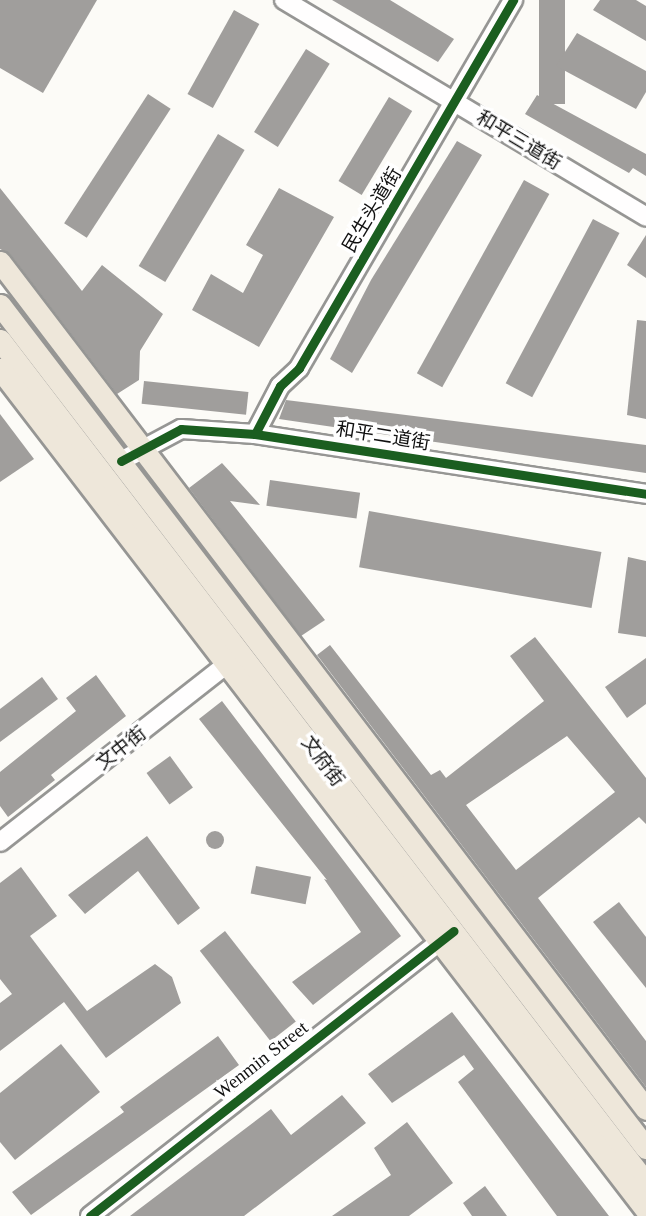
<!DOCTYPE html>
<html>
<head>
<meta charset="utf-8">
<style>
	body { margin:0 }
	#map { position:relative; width:646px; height:1216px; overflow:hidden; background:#fcfbf7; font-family:"Times New Roman","Noto Sans SC",serif }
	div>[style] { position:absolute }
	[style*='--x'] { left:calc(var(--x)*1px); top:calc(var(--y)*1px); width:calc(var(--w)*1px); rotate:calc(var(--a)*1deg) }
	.building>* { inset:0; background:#a09e9c; transform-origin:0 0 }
	.round { border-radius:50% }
	.roads { filter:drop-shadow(2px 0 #969694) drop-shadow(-2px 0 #969694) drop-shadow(0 2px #969694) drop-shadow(0 -2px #969694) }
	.minor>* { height:18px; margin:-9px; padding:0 9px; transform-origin:9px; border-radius:9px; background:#fffefe }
	.major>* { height:21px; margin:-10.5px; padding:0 10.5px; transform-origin:10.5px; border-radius:10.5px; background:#eee7da }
	.cycleway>* { height:9px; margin:-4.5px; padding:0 4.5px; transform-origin:4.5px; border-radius:4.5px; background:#1b5e20 }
	span { translate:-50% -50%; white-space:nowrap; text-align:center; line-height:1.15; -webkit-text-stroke:7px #fff; paint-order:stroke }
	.street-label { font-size:19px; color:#101010 }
</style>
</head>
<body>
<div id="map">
	<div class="building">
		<div style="clip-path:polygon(0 0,97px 0,43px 93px,0 68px)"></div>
		<div style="clip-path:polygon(332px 0,390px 0,454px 39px,438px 62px)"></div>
		<div style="left:539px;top:0;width:26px;height:104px"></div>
		<div style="clip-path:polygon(600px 0,636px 0,646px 6px,646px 41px,593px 10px)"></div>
		<div style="left:234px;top:10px;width:29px;height:96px;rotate:29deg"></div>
		<div style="clip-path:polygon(577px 33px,646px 71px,646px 92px,636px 109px,556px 66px)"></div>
		<div style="left:306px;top:49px;width:28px;height:98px;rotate:32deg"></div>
		<div style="left:148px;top:94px;width:27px;height:154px;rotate:33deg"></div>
		<div style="clip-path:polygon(537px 95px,646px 154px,646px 176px,633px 168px,629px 173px,525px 114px)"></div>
		<div style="left:389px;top:97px;width:27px;height:98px;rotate:31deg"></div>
		<div style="left:218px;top:134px;width:31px;height:154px;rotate:31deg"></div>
		<div style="clip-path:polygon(457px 141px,482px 155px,352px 373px,330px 359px,371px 280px)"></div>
		<div style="left:524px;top:180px;width:29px;height:221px;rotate:29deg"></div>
		<div style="clip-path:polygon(0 188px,82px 291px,102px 265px,163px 314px,140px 351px,139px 380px,117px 394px,10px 254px,0 249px)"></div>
		<div style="clip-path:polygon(279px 188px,334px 217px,259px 347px,192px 310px,211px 274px,243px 293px,263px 255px,246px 245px)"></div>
		<div style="left:593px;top:219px;width:30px;height:186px;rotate:28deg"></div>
		<div style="clip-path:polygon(646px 235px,646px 278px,627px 265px)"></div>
		<div style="clip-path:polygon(637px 320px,646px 321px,646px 419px,627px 415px)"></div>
		<div style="left:144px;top:381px;width:105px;height:23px;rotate:6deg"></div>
		<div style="clip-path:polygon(286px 400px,646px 445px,646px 473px,279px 419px)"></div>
		<div style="clip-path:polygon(0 414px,34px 459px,0 482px)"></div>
		<div style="clip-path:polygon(222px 463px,260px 505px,230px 501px,325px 620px,301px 636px,189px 488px)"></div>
		<div style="left:270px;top:480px;width:91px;height:26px;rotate:8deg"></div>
		<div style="left:369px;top:511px;width:236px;height:57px;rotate:10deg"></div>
		<div style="clip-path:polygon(628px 557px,646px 561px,646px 637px,618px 633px)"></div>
		<div style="clip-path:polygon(evenodd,535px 637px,646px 778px,646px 824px,639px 817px,538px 898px,646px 1041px,646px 1087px,317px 655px,330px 645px,431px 775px,440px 770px,446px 778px,544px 701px,510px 656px,535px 637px,567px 736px,615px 792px,516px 870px,466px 805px,567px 736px)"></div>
		<div style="clip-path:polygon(646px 658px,646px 704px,627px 718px,605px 687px)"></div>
		<div style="clip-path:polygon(96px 675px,126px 716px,51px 775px,55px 780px,8px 817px,0 806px,0 772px,76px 711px,66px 698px)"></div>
		<div style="clip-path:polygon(42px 677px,58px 699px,0 742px,0 709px)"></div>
		<div style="clip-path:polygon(222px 701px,401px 936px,313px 1005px,292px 982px,361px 932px,324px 879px,327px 880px,199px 719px)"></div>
		<div style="left:170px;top:756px;width:39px;height:29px;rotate:54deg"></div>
		<div class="round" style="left:206px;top:831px;width:18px;height:18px"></div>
		<div style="clip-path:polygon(147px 836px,200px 908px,178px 925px,138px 871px,85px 914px,68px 895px)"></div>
		<div style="left:256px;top:866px;width:56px;height:28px;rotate:11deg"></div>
		<div style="clip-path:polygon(21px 867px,57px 916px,30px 936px,87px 1011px,155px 964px,172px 977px,181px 1003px,106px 1058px,64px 1002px,0 1051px,0 1003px,12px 994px,0 979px,0 883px)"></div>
		<div style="clip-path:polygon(619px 902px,646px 937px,646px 988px,593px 922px)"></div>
		<div style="left:225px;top:931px;width:115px;height:32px;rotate:52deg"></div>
		<div style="clip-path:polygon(452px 1012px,609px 1216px,557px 1216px,458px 1082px,474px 1069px,464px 1055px,392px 1103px,368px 1074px)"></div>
		<div style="clip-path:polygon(218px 1036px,239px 1065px,31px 1215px,12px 1192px,124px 1112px,120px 1107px)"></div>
		<div style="clip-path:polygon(61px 1044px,100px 1092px,15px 1160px,0 1142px,0 1093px)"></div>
		<div style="clip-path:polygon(342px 1095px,366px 1123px,244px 1216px,130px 1216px,271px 1109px,291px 1135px)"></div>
		<div style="clip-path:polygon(407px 1122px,453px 1183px,409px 1216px,332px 1216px,391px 1175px,374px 1148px)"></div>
		<div style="clip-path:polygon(485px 1186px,507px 1216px,472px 1216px,463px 1203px)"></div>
	</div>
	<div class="roads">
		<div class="minor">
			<div style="--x:284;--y:0;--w:422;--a:30.9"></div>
			<div style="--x:255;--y:434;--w:54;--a:-62.5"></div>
			<div style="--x:280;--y:386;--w:26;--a:-43"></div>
			<div style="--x:299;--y:368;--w:426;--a:-59.8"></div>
			<div style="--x:121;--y:461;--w:68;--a:-28.1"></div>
			<div style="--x:181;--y:429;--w:74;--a:3.9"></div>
			<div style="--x:255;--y:434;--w:396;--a:8.7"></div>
			<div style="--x:0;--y:842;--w:301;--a:-38.1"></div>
			<div style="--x:90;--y:1216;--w:459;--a:-38.1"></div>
		</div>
		<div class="major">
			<div style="--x:0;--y:262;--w:1065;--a:52.67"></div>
			<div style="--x:0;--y:305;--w:1062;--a:52.54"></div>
			<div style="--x:0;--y:340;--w:1062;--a:52.54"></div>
			<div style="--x:0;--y:369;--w:1060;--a:52.47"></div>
		</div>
	</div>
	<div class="cycleway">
		<div style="--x:255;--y:434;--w:54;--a:-62.5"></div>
		<div style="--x:280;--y:386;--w:26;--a:-43"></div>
		<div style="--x:299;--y:368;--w:426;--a:-59.8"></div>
		<div style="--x:121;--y:461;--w:68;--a:-28.1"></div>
		<div style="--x:181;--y:429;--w:74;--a:3.9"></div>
		<div style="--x:255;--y:434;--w:396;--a:8.7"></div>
		<div style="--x:90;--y:1216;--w:462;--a:-38.1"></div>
	</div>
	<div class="street-label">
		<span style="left:519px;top:140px;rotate:31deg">和平三道街</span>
		<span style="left:372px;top:210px;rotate:-59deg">民生头道街</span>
		<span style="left:383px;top:436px;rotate:9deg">和平二道街</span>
		<span style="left:121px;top:748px;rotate:-38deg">文中街</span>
		<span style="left:323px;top:761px;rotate:53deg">文府街</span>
		<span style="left:261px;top:1060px;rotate:-38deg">Wenmin Street</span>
	</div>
</div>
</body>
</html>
